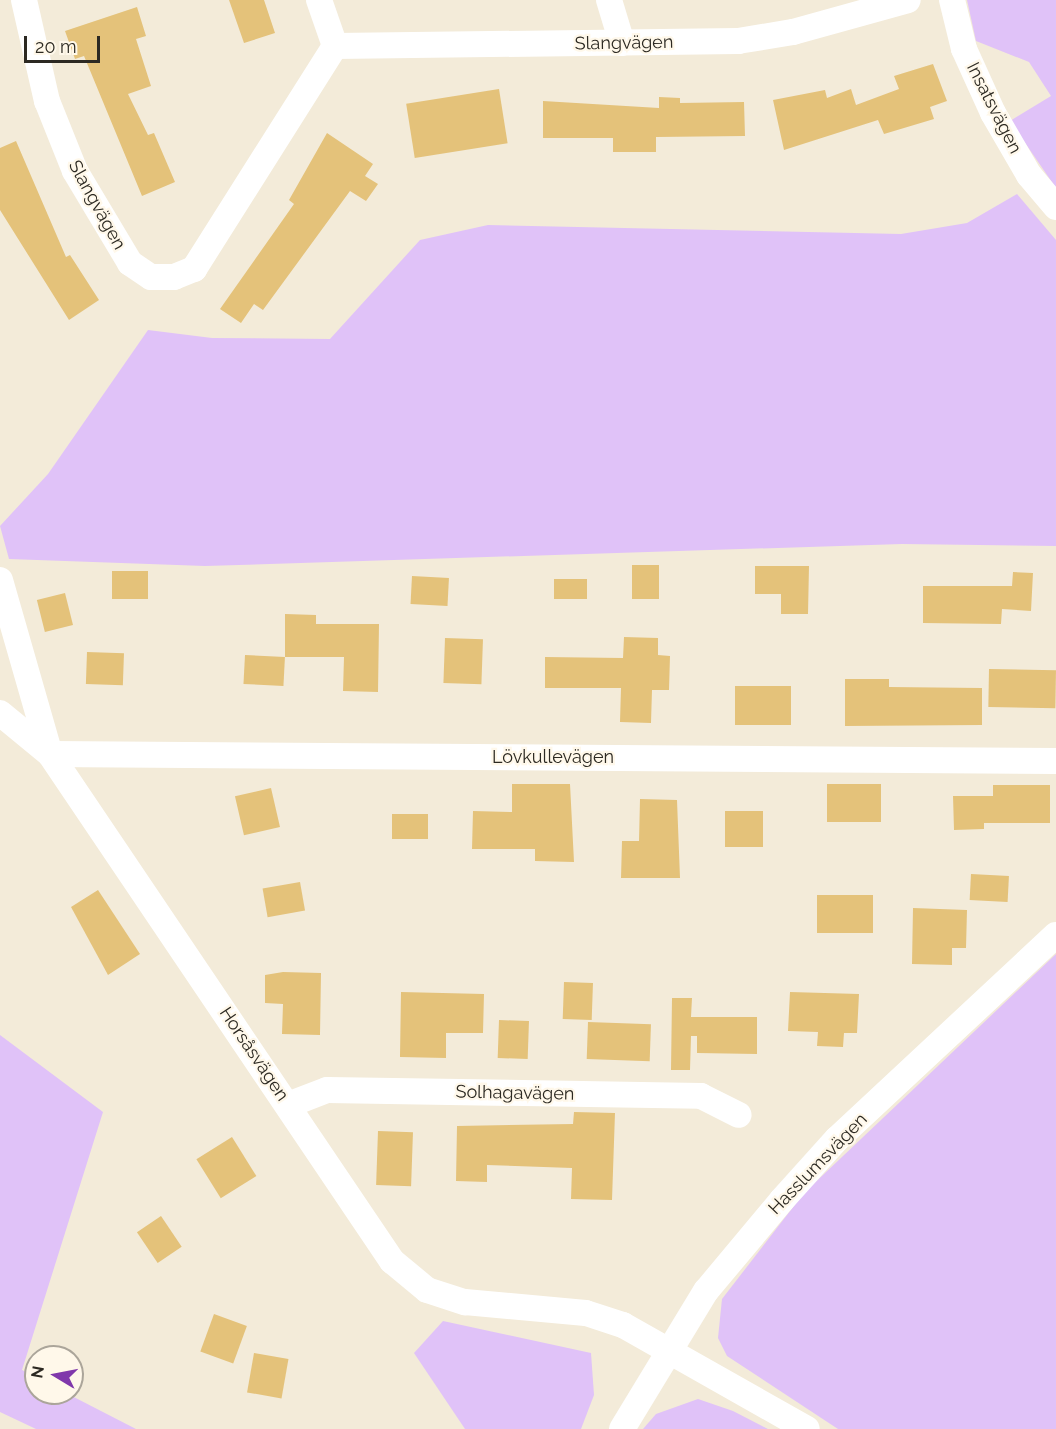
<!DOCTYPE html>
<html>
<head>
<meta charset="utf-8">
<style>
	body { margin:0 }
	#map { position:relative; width:1056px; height:1429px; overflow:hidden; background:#f3ebd9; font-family:Raleway,sans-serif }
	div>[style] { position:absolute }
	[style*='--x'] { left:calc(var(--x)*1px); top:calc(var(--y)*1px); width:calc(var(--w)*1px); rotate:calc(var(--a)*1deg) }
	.green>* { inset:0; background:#e0c2f8 }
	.building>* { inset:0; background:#e4c27a; transform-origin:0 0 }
	.street>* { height:26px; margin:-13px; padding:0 13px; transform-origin:13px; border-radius:13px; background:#fff }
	span { translate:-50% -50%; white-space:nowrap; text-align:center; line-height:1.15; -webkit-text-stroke:4.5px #fff8ea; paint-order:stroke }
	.street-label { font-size:18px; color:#2c2922 }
	.north { position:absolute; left:24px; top:1345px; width:60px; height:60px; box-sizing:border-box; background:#fff8ea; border:2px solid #aba59a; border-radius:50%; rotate:280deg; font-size:16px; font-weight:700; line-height:24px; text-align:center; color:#2c2922 }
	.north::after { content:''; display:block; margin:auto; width:21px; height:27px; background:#8038ab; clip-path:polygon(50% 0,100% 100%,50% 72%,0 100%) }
	.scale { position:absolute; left:24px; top:36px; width:76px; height:27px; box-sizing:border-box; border:3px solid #2c2922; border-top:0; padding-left:8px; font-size:18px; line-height:21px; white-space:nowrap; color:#2c2922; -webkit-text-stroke:4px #fff8ea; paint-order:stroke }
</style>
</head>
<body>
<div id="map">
	<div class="green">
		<div style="clip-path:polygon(967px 0,1056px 0,1056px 188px,1010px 121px,1051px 96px,1029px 62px,976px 41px)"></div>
		<div style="clip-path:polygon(1017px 194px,1056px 240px,1056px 546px,902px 544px,205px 566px,9px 559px,0 526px,48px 474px,148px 330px,212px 338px,330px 339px,420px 240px,488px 225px,901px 234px,967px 223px)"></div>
		<div style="clip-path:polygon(1056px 954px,1056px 1429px,838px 1429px,727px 1356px,718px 1338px,722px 1299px,804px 1193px)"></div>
		<div style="clip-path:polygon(0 1035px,103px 1112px,22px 1370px,36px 1377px,36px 1393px,66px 1393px,136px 1429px,36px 1429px,0 1412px)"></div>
		<div style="clip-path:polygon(443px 1321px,591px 1353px,594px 1395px,581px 1429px,465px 1429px,414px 1353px)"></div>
		<div style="clip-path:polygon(698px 1399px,733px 1411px,768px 1429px,643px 1429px,656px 1414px)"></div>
	</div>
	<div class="building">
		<div style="clip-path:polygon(229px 0,264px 0,275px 33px,244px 43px)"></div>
		<div style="clip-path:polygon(137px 7px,146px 36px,136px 39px,151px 86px,128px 94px,148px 135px,154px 133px,175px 182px,142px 196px,84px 56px,75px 59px,65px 31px)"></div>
		<div style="clip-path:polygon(933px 64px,947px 101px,930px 107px,934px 119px,884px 134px,878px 120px,784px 150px,773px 100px,825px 90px,827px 98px,851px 89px,856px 105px,899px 89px,894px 76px)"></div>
		<div style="left:499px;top:89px;width:55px;height:94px;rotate:81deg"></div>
		<div style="clip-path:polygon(659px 97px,680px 98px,680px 103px,744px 102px,745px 136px,656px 137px,656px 152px,613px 152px,613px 138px,543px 138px,543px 101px,659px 108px)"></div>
		<div style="clip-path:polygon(327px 133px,373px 164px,365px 176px,378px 184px,366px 201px,350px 191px,263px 310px,254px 304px,241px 323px,220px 309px,294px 204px,289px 200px)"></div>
		<div style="clip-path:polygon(16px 141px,66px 257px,70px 255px,99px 300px,69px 320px,0 210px,0 148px)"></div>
		<div style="left:632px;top:565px;width:27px;height:34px"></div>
		<div style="clip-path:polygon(755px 566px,809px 566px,808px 614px,781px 614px,781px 594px,755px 594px)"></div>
		<div style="left:112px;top:571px;width:36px;height:28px"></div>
		<div style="clip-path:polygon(1013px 572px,1033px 573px,1031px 611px,1002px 609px,1001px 624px,923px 623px,923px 586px,1012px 586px)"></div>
		<div style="left:412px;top:576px;width:37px;height:28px;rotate:3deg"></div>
		<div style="left:554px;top:579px;width:33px;height:20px"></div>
		<div style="left:65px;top:593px;width:33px;height:29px;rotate:76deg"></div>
		<div style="clip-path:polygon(285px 614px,316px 615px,316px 624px,379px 624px,378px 692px,343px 691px,344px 657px,285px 657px)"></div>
		<div style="clip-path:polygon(624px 637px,658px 638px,658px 655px,670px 656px,669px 690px,652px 690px,651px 723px,620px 722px,621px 688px,545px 688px,545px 657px,623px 658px)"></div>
		<div style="left:445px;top:638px;width:38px;height:45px;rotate:2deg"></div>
		<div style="left:87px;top:652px;width:37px;height:32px;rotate:2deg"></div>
		<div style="left:245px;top:655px;width:40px;height:29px;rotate:3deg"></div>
		<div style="left:989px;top:669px;width:67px;height:38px;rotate:1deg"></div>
		<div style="clip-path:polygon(845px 679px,889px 679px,889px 687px,982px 688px,982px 725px,845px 726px)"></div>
		<div style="left:791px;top:686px;width:39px;height:56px;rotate:90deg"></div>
		<div style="clip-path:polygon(512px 784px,570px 784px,574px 862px,535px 861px,535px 849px,472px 849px,473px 811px,512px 812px)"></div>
		<div style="left:827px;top:784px;width:54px;height:38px"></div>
		<div style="clip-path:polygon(993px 785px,1050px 785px,1050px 823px,984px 823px,984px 829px,954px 830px,953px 796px,993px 796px)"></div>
		<div style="left:271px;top:788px;width:40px;height:37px;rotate:77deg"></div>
		<div style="clip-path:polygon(640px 799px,677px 800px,680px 878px,621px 878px,622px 841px,639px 841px)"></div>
		<div style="left:725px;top:811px;width:38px;height:36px"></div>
		<div style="left:392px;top:814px;width:36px;height:25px"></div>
		<div style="left:971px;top:874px;width:38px;height:26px;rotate:3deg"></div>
		<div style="left:300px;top:882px;width:29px;height:38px;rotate:80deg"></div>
		<div style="clip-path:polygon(98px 890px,140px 954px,108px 975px,71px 907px)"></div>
		<div style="left:817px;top:895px;width:56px;height:38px"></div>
		<div style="clip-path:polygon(913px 908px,967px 910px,966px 948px,952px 948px,952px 965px,912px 964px)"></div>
		<div style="clip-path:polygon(283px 972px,321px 973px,320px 1035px,282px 1034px,283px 1004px,265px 1003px,265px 975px)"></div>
		<div style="left:564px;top:982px;width:29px;height:37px;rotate:2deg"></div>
		<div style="clip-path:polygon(401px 992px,484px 994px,483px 1033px,446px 1033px,446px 1058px,400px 1057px)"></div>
		<div style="clip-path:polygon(790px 992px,859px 994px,857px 1033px,844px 1033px,843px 1047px,817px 1046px,818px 1032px,788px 1031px)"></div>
		<div style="clip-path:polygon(672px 998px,692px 998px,691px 1017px,757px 1017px,757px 1054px,697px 1053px,697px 1036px,691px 1036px,690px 1070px,671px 1070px)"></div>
		<div style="left:499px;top:1020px;width:30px;height:38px;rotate:2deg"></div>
		<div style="left:588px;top:1022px;width:63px;height:37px;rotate:2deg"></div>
		<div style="clip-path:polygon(574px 1112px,615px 1113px,612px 1200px,571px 1199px,572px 1168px,487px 1165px,487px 1182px,456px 1181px,457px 1126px,573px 1124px)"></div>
		<div style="left:378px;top:1131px;width:35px;height:54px;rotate:2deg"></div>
		<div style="left:232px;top:1137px;width:46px;height:42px;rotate:58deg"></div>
		<div style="left:161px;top:1216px;width:37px;height:29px;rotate:56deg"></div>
		<div style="left:214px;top:1314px;width:35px;height:40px;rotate:20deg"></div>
		<div style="left:254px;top:1353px;width:35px;height:40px;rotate:10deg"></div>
	</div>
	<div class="street">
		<div style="--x:24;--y:0;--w:104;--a:77.2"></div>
		<div style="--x:47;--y:101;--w:75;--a:68.2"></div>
		<div style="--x:75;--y:171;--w:107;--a:59.1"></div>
		<div style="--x:130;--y:263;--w:25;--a:34"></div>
		<div style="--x:151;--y:277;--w:23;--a:0"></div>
		<div style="--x:174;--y:277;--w:22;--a:-22"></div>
		<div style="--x:194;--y:269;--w:264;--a:-57.7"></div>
		<div style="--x:319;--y:0;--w:49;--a:70.8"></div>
		<div style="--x:609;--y:0;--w:45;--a:73.2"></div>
		<div style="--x:952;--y:0;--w:50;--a:76.2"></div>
		<div style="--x:964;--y:49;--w:70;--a:65.6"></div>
		<div style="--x:993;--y:113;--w:72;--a:59.9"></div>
		<div style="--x:1029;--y:175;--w:42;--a:49.8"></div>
		<div style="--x:335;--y:46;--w:403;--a:-0.7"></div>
		<div style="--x:738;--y:41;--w:56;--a:-9.3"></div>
		<div style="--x:793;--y:32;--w:119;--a:-15.5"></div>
		<div style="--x:0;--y:580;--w:181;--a:74"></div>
		<div style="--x:50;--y:754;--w:612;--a:56"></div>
		<div style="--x:392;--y:1261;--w:45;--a:39.6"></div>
		<div style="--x:427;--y:1290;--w:40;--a:18"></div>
		<div style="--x:465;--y:1302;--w:121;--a:5.2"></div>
		<div style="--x:586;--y:1313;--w:39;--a:18"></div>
		<div style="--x:623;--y:1325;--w:211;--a:29.5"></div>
		<div style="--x:0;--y:713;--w:65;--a:39.4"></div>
		<div style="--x:50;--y:754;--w:1006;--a:0.4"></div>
		<div style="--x:288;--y:1105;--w:42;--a:-21"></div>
		<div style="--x:327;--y:1090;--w:374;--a:0.9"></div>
		<div style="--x:701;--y:1096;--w:42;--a:26.6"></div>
		<div style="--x:622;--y:1429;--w:162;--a:-58.7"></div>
		<div style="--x:706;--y:1291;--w:119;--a:-50.1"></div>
		<div style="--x:782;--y:1200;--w:82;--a:-48"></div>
		<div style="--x:837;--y:1139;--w:299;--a:-43"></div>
	</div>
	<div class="street-label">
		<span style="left:624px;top:43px;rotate:-1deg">Slangvägen</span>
		<span style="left:994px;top:108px;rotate:63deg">Insatsvägen</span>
		<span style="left:97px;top:205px;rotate:61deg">Slangvägen</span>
		<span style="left:553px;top:757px">Lövkullevägen</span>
		<span style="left:254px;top:1054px;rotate:56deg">Horsåsvägen</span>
		<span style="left:515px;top:1093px;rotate:1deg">Solhagavägen</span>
		<span style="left:818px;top:1164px;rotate:-46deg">Hasslumsvägen</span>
	</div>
	<div class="north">N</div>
	<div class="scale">20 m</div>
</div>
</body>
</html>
